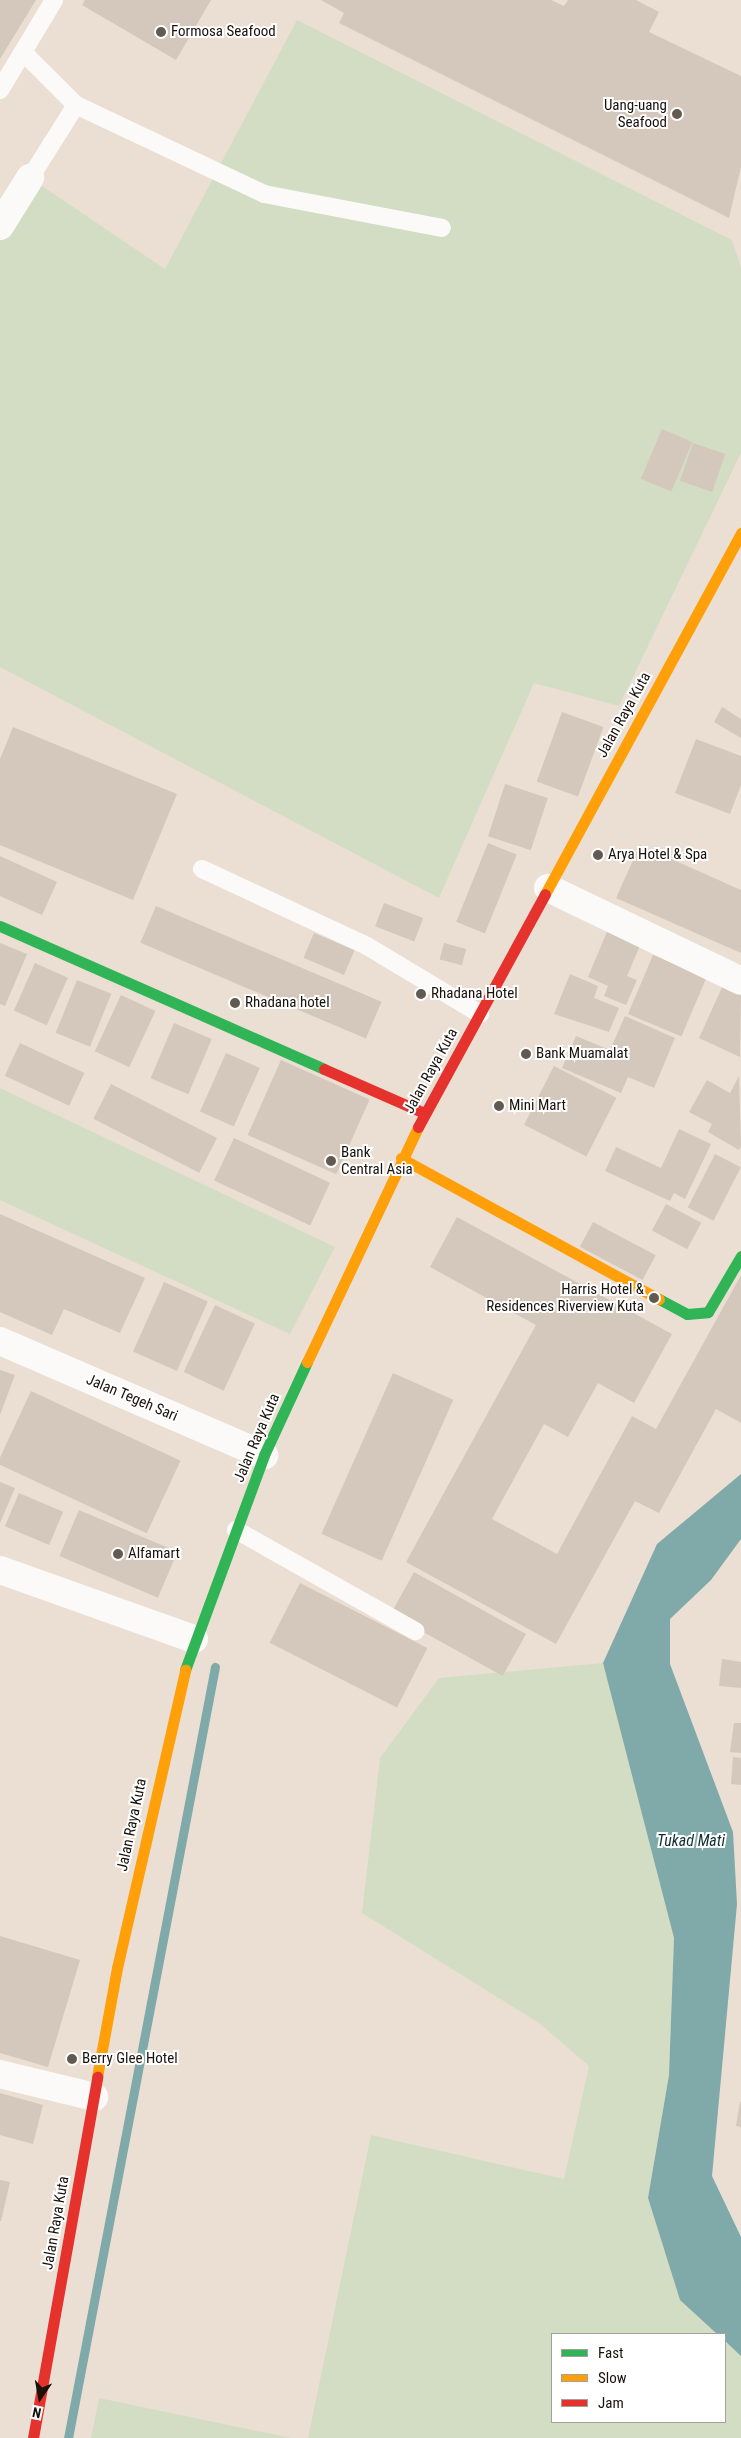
<!DOCTYPE html>
<html>
<head>
<meta charset="utf-8">
<style>
	body { margin:0 }
	#map { position:relative; width:741px; height:2438px; overflow:hidden; background:#ebdfd4; font-family:"Roboto Condensed",sans-serif }
	div>[style] { position:absolute }
	[style*='--x'] { left:calc(var(--x)*1px); top:calc(var(--y)*1px); width:calc(var(--w)*1px); rotate:calc(var(--a)*1deg) }
	.green>* { inset:0; background:#d2ddc4 }
	.water>* { inset:0; background:#80a9a9 }
	.stream>* { height:9px; margin:-4.5px; padding:0 4.5px; transform-origin:4.5px; border-radius:4.5px; background:#80a9a9 }
	.building>* { inset:0; background:#d4c7bb; transform-origin:0 0 }
	.lane>* { height:18px; margin:-9px; padding:0 9px; transform-origin:9px; border-radius:9px; background:#fcfaf9 }
	.street>* { height:28px; margin:-14px; padding:0 14px; transform-origin:14px; border-radius:14px; background:#fcfaf9 }
	.fast>* { height:11px; margin:-5.5px; padding:0 5.5px; transform-origin:5.5px; border-radius:5.5px; background:#30b455 }
	.slow>* { height:11px; margin:-5.5px; padding:0 5.5px; transform-origin:5.5px; border-radius:5.5px; background:#ff9f0a }
	.jam>* { height:11px; margin:-5.5px; padding:0 5.5px; transform-origin:5.5px; border-radius:5.5px; background:#e5322d }
	.dots>* { width:14px; height:14px; translate:-50% -50%; box-sizing:border-box; border:2px solid #fff; border-radius:50% }
	span { translate:-50% -50%; white-space:nowrap; text-align:center; line-height:1.15; -webkit-text-stroke:4px #fff; paint-order:stroke }
	.poi-label { font-size:15px; color:#19120b }
	.left { translate:0 -50%; text-align:left }
	.right { translate:-100% -50%; text-align:right }
	.street-label { font-size:15px; color:#19120b }
	.water-label { font-size:16px; color:#0f3032; font-style:italic }
	.legend { position:absolute; left:551px; top:2333px; width:175px; height:90px; box-sizing:border-box; background:#fff; border:1px solid #a3a09d; margin:0; padding:6px 9px; list-style:none; font-size:15px; color:#19120b }
	.legend li { display:flex; align-items:center; gap:10px; height:25px }
	.legend b { width:25px; border:1px solid #a3a09d }
	.north { position:absolute; left:15px; top:2373px; width:50px; height:50px; -webkit-text-stroke:4px #fff; paint-order:stroke; rotate:192deg; font-size:14px; font-weight:700; line-height:20px; text-align:center; color:#19120b }
	.north::after { content:''; display:block; margin:auto; width:18px; height:22px; background:#19120b; clip-path:polygon(50% 0,100% 100%,50% 72%,0 100%) }
</style>
</head>
<body>
<div id="map">
	<div class="green">
		<div style="clip-path:polygon(297px 20px,732px 240px,741px 268px,741px 453px,619px 706px,534px 683px,439px 898px,0 667px,0 231px,30px 178px,165px 269px)"></div>
		<div style="clip-path:polygon(0 1088px,335px 1247px,290px 1334px,0 1200px)"></div>
		<div style="clip-path:polygon(603px 1663px,674px 1938px,669px 2075px,648px 2198px,680px 2300px,717px 2334px,552px 2334px,552px 2422px,725px 2422px,725px 2341px,741px 2356px,741px 2438px,308px 2438px,371px 2135px,564px 2179px,589px 2066px,539px 2023px,362px 1913px,380px 1758px,439px 1678px)"></div>
		<div style="clip-path:polygon(99px 2398px,291px 2438px,91px 2438px)"></div>
	</div>
	<div class="water">
		<div style="clip-path:polygon(741px 1474px,741px 1539px,711px 1580px,670px 1619px,670px 1664px,733px 1832px,737px 1904px,712px 2176px,741px 2237px,741px 2356px,725px 2341px,725px 2334px,717px 2334px,680px 2300px,648px 2198px,669px 2075px,674px 1938px,603px 1663px,657px 1544px)"></div>
	</div>
	<div class="stream">
		<div style="--x:68;--y:2438;--w:785;--a:-79.21"></div>
	</div>
	<div class="building">
		<div style="clip-path:polygon(0 0,36px 0,0 59px)"></div>
		<div style="clip-path:polygon(85px 0,211px 0,176px 60px,82px 5px)"></div>
		<div style="clip-path:polygon(321px 0,551px 0,564px 6px,568px 0,636px 0,659px 12px,649px 32px,741px 76px,741px 167px,729px 218px,339px 23px,344px 13px)"></div>
		<div style="left:662px;top:429px;width:33px;height:54px;rotate:23deg"></div>
		<div style="left:693px;top:443px;width:34px;height:40px;rotate:19deg"></div>
		<div style="clip-path:polygon(722px 707px,741px 719px,741px 738px,714px 722px)"></div>
		<div style="left:562px;top:712px;width:44px;height:74px;rotate:20deg"></div>
		<div style="clip-path:polygon(13px 727px,177px 794px,133px 900px,0 845px,0 759px)"></div>
		<div style="clip-path:polygon(696px 739px,741px 756px,741px 785px,730px 814px,675px 793px)"></div>
		<div style="left:505px;top:784px;width:45px;height:55px;rotate:18deg"></div>
		<div style="left:488px;top:843px;width:31px;height:85px;rotate:22deg"></div>
		<div style="clip-path:polygon(640px 845px,741px 890px,741px 953px,616px 898px)"></div>
		<div style="clip-path:polygon(0 856px,57px 882px,42px 915px,0 896px)"></div>
		<div style="left:384px;top:903px;width:42px;height:25px;rotate:21deg"></div>
		<div style="left:156px;top:906px;width:245px;height:40px;rotate:23deg"></div>
		<div style="clip-path:polygon(609px 927px,642px 941px,627px 976px,637px 980px,626px 1005px,604px 996px,608px 986px,588px 977px)"></div>
		<div style="left:314px;top:933px;width:44px;height:27px;rotate:23deg"></div>
		<div style="clip-path:polygon(0 943px,27px 954px,5px 1006px,0 1004px)"></div>
		<div style="left:444px;top:943px;width:23px;height:17px;rotate:15deg"></div>
		<div style="left:653px;top:955px;width:58px;height:64px;rotate:23deg"></div>
		<div style="left:35px;top:963px;width:36px;height:52px;rotate:24deg"></div>
		<div style="clip-path:polygon(570px 974px,598px 986px,594px 998px,619px 1008px,609px 1032px,554px 1014px)"></div>
		<div style="left:77px;top:980px;width:37px;height:57px;rotate:22deg"></div>
		<div style="clip-path:polygon(723px 985px,741px 993px,740px 1057px,699px 1038px)"></div>
		<div style="left:121px;top:995px;width:38px;height:62px;rotate:25deg"></div>
		<div style="clip-path:polygon(625px 1016px,675px 1038px,654px 1088px,628px 1077px,621px 1093px,562px 1068px,576px 1036px,610px 1050px)"></div>
		<div style="left:174px;top:1023px;width:41px;height:60px;rotate:23deg"></div>
		<div style="left:20px;top:1043px;width:71px;height:36px;rotate:25deg"></div>
		<div style="left:226px;top:1053px;width:37px;height:64px;rotate:24deg"></div>
		<div style="left:281px;top:1060px;width:97px;height:82px;rotate:24deg"></div>
		<div style="left:554px;top:1066px;width:70px;height:66px;rotate:27deg"></div>
		<div style="clip-path:polygon(739px 1076px,741px 1146px,739px 1150px,708px 1132px,712px 1124px,689px 1112px,707px 1080px,730px 1093px)"></div>
		<div style="left:111px;top:1084px;width:119px;height:39px;rotate:27deg"></div>
		<div style="clip-path:polygon(679px 1129px,711px 1144px,685px 1199px,674px 1193px,670px 1201px,605px 1171px,616px 1147px,661px 1168px)"></div>
		<div style="left:234px;top:1138px;width:106px;height:47px;rotate:25deg"></div>
		<div style="left:715px;top:1154px;width:29px;height:60px;rotate:27deg"></div>
		<div style="left:666px;top:1204px;width:40px;height:30px;rotate:28deg"></div>
		<div style="clip-path:polygon(0 1214px,145px 1278px,120px 1333px,64px 1309px,52px 1335px,0 1312px)"></div>
		<div style="clip-path:polygon(457px 1217px,672px 1334px,634px 1403px,598px 1383px,568px 1437px,544px 1424px,492px 1519px,557px 1554px,632px 1416px,656px 1429px,741px 1275px,741px 1423px,716px 1409px,659px 1513px,635px 1501px,556px 1644px,406px 1562px,536px 1325px,430px 1267px)"></div>
		<div style="left:593px;top:1222px;width:71px;height:28px;rotate:28deg"></div>
		<div style="left:164px;top:1282px;width:48px;height:76px;rotate:24deg"></div>
		<div style="left:215px;top:1305px;width:44px;height:74px;rotate:25deg"></div>
		<div style="clip-path:polygon(0 1370px,15px 1375px,0 1415px)"></div>
		<div style="left:393px;top:1373px;width:66px;height:176px;rotate:24deg"></div>
		<div style="left:31px;top:1391px;width:165px;height:80px;rotate:25deg"></div>
		<div style="clip-path:polygon(0 1482px,15px 1488px,0 1523px)"></div>
		<div style="left:19px;top:1493px;width:48px;height:36px;rotate:23deg"></div>
		<div style="left:79px;top:1510px;width:107px;height:50px;rotate:23deg"></div>
		<div style="left:414px;top:1572px;width:128px;height:48px;rotate:29deg"></div>
		<div style="left:300px;top:1583px;width:143px;height:67px;rotate:27deg"></div>
		<div style="clip-path:polygon(722px 1659px,741px 1662px,741px 1688px,719px 1686px)"></div>
		<div style="clip-path:polygon(734px 1723px,741px 1723px,741px 1753px,730px 1752px)"></div>
		<div style="clip-path:polygon(733px 1757px,741px 1758px,741px 1785px,731px 1784px)"></div>
		<div style="clip-path:polygon(0 1936px,80px 1960px,48px 2067px,0 2053px)"></div>
		<div style="clip-path:polygon(0 2093px,43px 2105px,33px 2144px,0 2135px)"></div>
		<div style="clip-path:polygon(740px 2102px,741px 2102px,741px 2127px,736px 2126px)"></div>
		<div style="clip-path:polygon(0 2180px,10px 2182px,1px 2221px,0 2221px)"></div>
	</div>
	<div class="lane">
		<div style="--x:23;--y:52;--w:75;--a:45"></div>
		<div style="--x:76;--y:105;--w:86;--a:122.2"></div>
		<div style="--x:0;--y:90;--w:105;--a:-59"></div>
		<div style="--x:76;--y:105;--w:208;--a:25.3"></div>
		<div style="--x:264;--y:194;--w:181;--a:10.8"></div>
		<div style="--x:202;--y:869;--w:182;--a:25"></div>
		<div style="--x:367;--y:946;--w:132;--a:31"></div>
		<div style="--x:236;--y:1530;--w:206;--a:29.4"></div>
	</div>
	<div class="street">
		<div style="--x:0;--y:226;--w:57;--a:-58"></div>
		<div style="--x:548;--y:888;--w:214;--a:25.7"></div>
		<div style="--x:0;--y:1341;--w:288;--a:23.4"></div>
		<div style="--x:0;--y:1570;--w:206;--a:19.6"></div>
		<div style="--x:0;--y:2074;--w:97;--a:13.7"></div>
	</div>
	<div class="fast">
		<div style="--x:0;--y:926;--w:354;--a:23.8"></div>
		<div style="--x:659;--y:1299;--w:32;--a:28"></div>
		<div style="--x:687;--y:1314;--w:21;--a:-5"></div>
		<div style="--x:708;--y:1312;--w:65;--a:-59.5"></div>
		<div style="--x:185;--y:1670;--w:229;--a:-69.8"></div>
		<div style="--x:264;--y:1455;--w:102;--a:-65.2"></div>
	</div>
	<div class="slow">
		<div style="--x:545;--y:894;--w:411;--a:-61.5"></div>
		<div style="--x:401;--y:1158;--w:294;--a:28.7"></div>
		<div style="--x:307;--y:1362;--w:260;--a:-64.7"></div>
		<div style="--x:97;--y:2077;--w:111;--a:-79.6"></div>
		<div style="--x:117;--y:1968;--w:306;--a:-77.1"></div>
	</div>
	<div class="jam">
		<div style="--x:324;--y:1069;--w:109;--a:23.7"></div>
		<div style="--x:418;--y:1127;--w:265;--a:-61.4"></div>
		<div style="--x:33;--y:2438;--w:367;--a:-79.9"></div>
	</div>
	<div class="dots">
		<div style="left:161px;top:32px;background:#625a51"></div>
		<div style="left:677px;top:114px;background:#625a51"></div>
		<div style="left:598px;top:855px;background:#625a51"></div>
		<div style="left:421px;top:994px;background:#625a51"></div>
		<div style="left:235px;top:1003px;background:#625a51"></div>
		<div style="left:526px;top:1054px;background:#625a51"></div>
		<div style="left:499px;top:1106px;background:#625a51"></div>
		<div style="left:331px;top:1161px;background:#625a51"></div>
		<div style="left:654px;top:1298px;background:#625a51"></div>
		<div style="left:118px;top:1554px;background:#625a51"></div>
		<div style="left:72px;top:2059px;background:#625a51"></div>
	</div>
	<div class="poi-label">
		<span class="left" style="left:171px;top:32px">Formosa Seafood</span>
		<span class="right" style="left:667px;top:114px">Uang-uang<br>Seafood</span>
		<span class="left" style="left:608px;top:855px">Arya Hotel &amp; Spa</span>
		<span class="left" style="left:431px;top:994px">Rhadana Hotel</span>
		<span class="left" style="left:245px;top:1003px">Rhadana hotel</span>
		<span class="left" style="left:536px;top:1054px">Bank Muamalat</span>
		<span class="left" style="left:509px;top:1106px">Mini Mart</span>
		<span class="left" style="left:341px;top:1161px">Bank<br>Central Asia</span>
		<span class="right" style="left:644px;top:1298px">Harris Hotel &amp;<br>Residences Riverview Kuta</span>
		<span class="left" style="left:128px;top:1554px">Alfamart</span>
		<span class="left" style="left:82px;top:2059px">Berry Glee Hotel</span>
	</div>
	<div class="street-label">
		<span style="left:624px;top:715px;rotate:-61deg">Jalan Raya Kuta</span>
		<span style="left:431px;top:1071px;rotate:-61deg">Jalan Raya Kuta</span>
		<span style="left:132px;top:1398px;rotate:23deg">Jalan Tegeh Sari</span>
		<span style="left:257px;top:1438px;rotate:-67deg">Jalan Raya Kuta</span>
		<span style="left:132px;top:1825px;rotate:-78deg">Jalan Raya Kuta</span>
		<span style="left:56px;top:2223px;rotate:-80deg">Jalan Raya Kuta</span>
	</div>
	<div class="water-label">
		<span style="left:691px;top:1841px">Tukad Mati</span>
	</div>
	<ul class="legend">
	<li><b style="height:6px;background:#30b455"></b>Fast</li>
	<li><b style="height:6px;background:#ff9f0a"></b>Slow</li>
	<li><b style="height:6px;background:#e5322d"></b>Jam</li>
	</ul>
	<div class="north">N</div>
</div>
</body>
</html>
